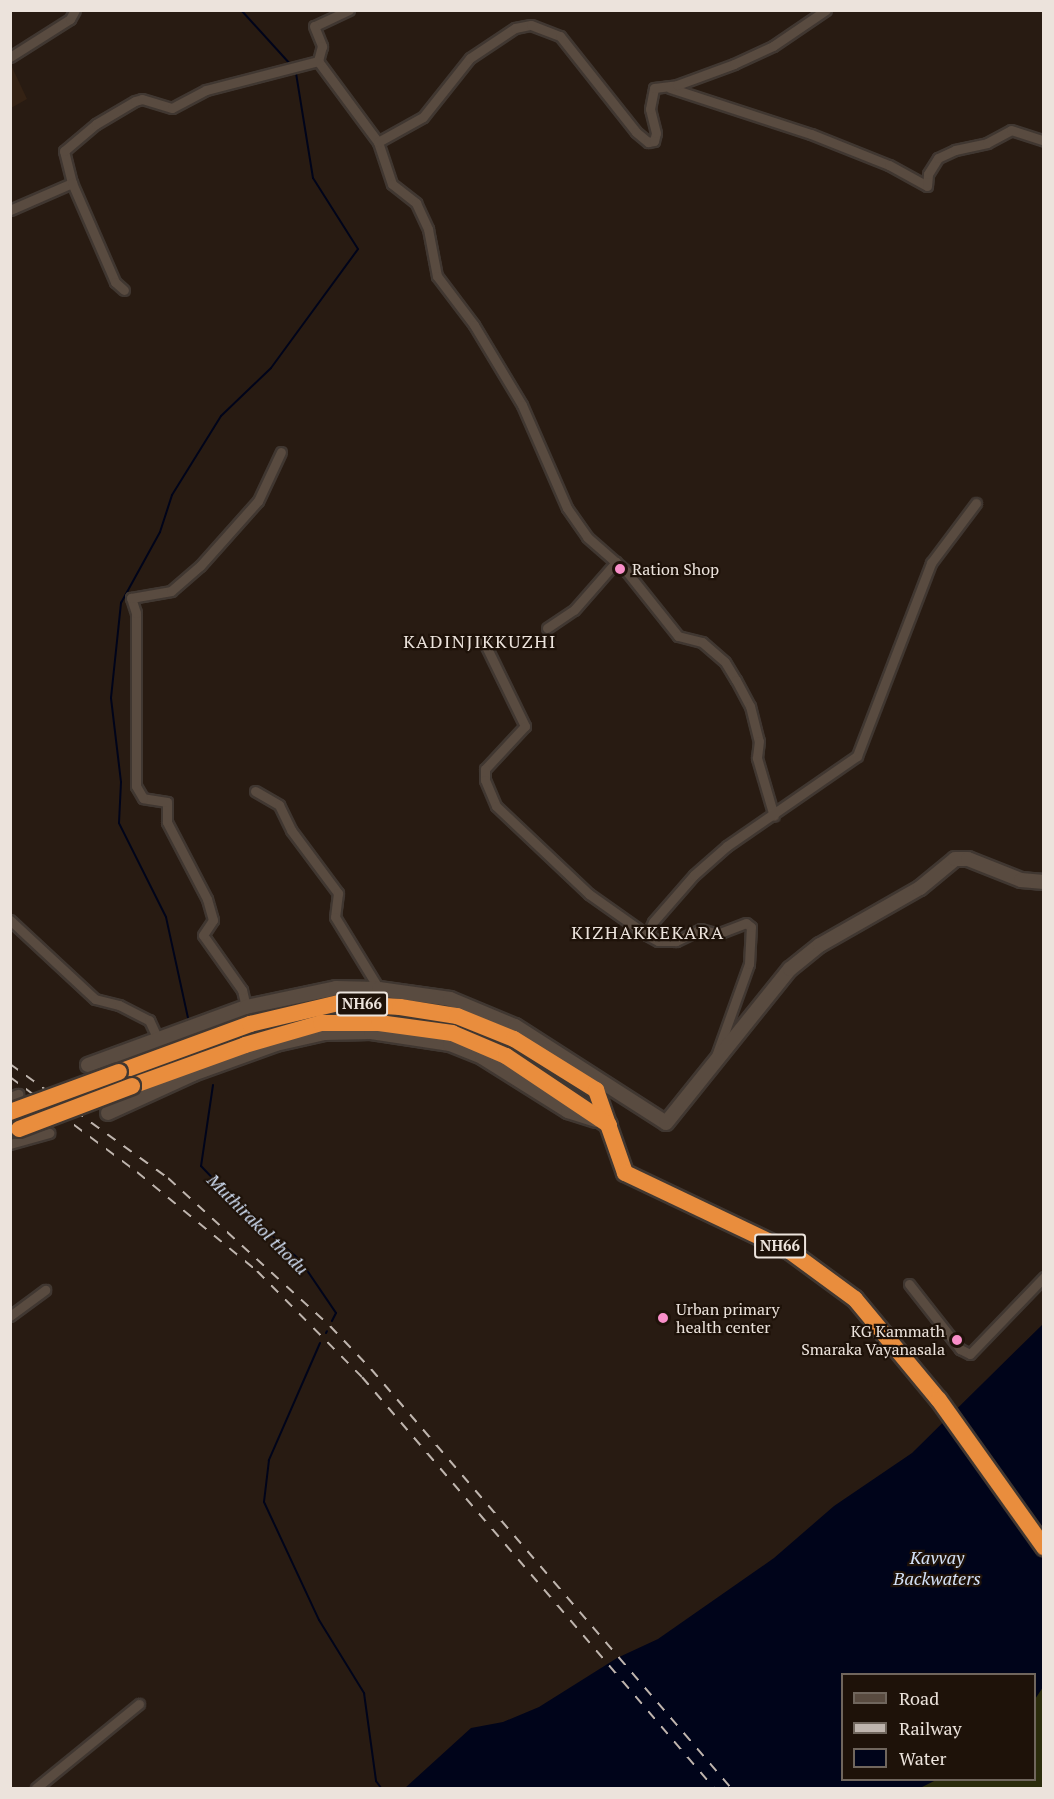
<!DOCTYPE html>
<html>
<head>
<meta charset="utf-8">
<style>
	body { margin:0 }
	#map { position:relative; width:1054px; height:1799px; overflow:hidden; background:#281b12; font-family:"PT Serif",serif }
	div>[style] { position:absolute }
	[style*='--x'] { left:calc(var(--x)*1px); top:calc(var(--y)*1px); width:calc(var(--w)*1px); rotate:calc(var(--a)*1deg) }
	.built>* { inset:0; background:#342214 }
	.green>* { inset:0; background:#2b2c0c }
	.water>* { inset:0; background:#00041a }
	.stream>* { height:2px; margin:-1px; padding:0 1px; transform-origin:1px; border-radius:1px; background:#00041a }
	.roads { filter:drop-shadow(2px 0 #403731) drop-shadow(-2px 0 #403731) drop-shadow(0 2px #403731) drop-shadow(0 -2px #403731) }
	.street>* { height:9px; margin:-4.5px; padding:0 4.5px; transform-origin:4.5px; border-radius:4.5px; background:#594b40 }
	.secondary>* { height:14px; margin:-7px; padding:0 7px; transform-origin:7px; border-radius:7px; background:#594b40 }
	.highway>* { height:16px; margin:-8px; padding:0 8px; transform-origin:8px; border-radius:8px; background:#e98d3d }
	.rail>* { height:2px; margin-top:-1px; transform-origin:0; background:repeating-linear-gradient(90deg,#bfb5ae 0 10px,transparent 0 20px) }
	.bridges { filter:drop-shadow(2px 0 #403731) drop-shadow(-2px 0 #403731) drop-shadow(0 2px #403731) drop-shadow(0 -2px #403731) }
	.highway-bridge>* { height:16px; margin:-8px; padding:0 8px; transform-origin:8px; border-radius:8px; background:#e98d3d }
	.dots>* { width:16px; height:16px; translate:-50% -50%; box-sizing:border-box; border:3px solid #1e1209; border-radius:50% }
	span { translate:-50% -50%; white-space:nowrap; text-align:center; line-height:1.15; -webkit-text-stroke:4.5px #1e1209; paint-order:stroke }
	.shield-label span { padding:2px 4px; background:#1e1209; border:2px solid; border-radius:4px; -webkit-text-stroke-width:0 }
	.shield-label { font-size:15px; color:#ece3dc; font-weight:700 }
	.poi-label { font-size:16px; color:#ece3dc }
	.left { translate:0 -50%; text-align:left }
	.right { translate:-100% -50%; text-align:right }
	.neighbourhood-label { font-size:18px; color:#ece3dc; letter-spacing:1.5px }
	.water-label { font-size:18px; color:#d3e1f7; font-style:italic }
	.frame { position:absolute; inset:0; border:12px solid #ece3dc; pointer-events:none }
	.legend { position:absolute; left:841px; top:1673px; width:195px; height:108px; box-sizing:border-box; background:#1e1209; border:2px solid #70665d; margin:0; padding:8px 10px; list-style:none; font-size:18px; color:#ece3dc }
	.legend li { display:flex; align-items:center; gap:12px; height:30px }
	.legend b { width:30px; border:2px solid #70665d }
</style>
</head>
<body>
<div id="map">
	<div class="built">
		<div style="clip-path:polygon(11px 65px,27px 99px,11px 108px,10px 108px)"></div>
	</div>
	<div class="green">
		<div style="clip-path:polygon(1043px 1687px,1043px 1788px,920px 1788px,936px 1780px,1034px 1780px,1035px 1699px)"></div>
	</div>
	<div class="water">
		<div style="clip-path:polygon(1043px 1324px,1043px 1687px,1035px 1699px,1034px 1674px,842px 1674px,842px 1780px,936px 1780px,920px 1788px,405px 1788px,471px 1728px,503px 1722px,539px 1707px,617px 1658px,658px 1639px,774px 1558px,834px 1506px,912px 1453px)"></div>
	</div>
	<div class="stream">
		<div style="--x:241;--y:10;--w:74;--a:47.7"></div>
		<div style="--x:188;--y:1018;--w:103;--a:-102.3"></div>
		<div style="--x:166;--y:917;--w:105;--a:-116.6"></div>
		<div style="--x:119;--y:823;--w:41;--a:-87.2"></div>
		<div style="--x:121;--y:782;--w:85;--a:-96.8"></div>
		<div style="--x:111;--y:698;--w:96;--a:-84"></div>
		<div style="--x:121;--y:603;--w:81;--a:-61.2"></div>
		<div style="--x:160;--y:532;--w:39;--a:-72"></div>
		<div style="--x:172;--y:495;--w:93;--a:-58.2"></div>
		<div style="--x:221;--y:416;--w:69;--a:-43.8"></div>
		<div style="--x:271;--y:368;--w:147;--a:-53.8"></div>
		<div style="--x:358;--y:249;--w:84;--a:-122.4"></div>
		<div style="--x:313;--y:178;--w:106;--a:-99.2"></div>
		<div style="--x:213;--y:1085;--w:82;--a:98.4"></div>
		<div style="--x:201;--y:1166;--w:62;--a:46.3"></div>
		<div style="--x:244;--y:1211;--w:74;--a:41.2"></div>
		<div style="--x:300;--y:1260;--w:64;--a:55.8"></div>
		<div style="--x:336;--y:1313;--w:9;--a:117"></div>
		<div style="--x:326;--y:1333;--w:2;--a:-63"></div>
		<div style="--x:320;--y:1343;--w:128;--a:113.6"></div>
		<div style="--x:269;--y:1460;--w:42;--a:96.8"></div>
		<div style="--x:264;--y:1502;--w:130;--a:65"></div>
		<div style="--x:319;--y:1620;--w:86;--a:58.3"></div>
		<div style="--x:364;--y:1693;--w:89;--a:82.2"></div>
		<div style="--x:376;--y:1781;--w:9;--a:54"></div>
	</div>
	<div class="roads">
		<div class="street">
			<div style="--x:349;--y:10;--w:38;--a:155"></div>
			<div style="--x:314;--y:26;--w:22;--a:68"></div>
			<div style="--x:322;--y:46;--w:16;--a:105"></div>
			<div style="--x:318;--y:61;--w:101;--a:53.5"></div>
			<div style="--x:378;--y:142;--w:44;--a:71.6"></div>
			<div style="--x:392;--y:184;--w:31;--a:38"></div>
			<div style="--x:416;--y:203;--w:29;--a:65"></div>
			<div style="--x:428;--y:229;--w:48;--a:79.2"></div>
			<div style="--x:437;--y:276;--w:61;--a:52.9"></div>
			<div style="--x:474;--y:325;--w:93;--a:59"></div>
			<div style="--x:522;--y:405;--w:112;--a:66.4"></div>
			<div style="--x:567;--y:508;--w:35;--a:55"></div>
			<div style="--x:587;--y:537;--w:53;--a:41.2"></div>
			<div style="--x:627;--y:572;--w:82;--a:51.4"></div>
			<div style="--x:678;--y:636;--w:25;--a:14"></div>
			<div style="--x:702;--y:642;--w:30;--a:41"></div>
			<div style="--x:725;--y:662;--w:21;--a:59"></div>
			<div style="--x:736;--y:680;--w:30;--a:62"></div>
			<div style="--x:750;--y:706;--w:36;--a:76"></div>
			<div style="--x:759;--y:741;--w:17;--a:97"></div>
			<div style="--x:757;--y:758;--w:60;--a:73.7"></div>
			<div style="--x:10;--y:57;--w:71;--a:-32.3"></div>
			<div style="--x:70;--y:19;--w:10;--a:-61"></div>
			<div style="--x:670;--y:88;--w:148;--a:18.1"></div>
			<div style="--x:811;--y:134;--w:84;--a:21.7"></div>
			<div style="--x:889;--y:165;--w:43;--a:28.9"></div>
			<div style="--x:927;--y:186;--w:12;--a:-85"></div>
			<div style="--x:928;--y:174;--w:19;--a:-58"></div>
			<div style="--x:938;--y:158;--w:19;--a:-25"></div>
			<div style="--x:955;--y:150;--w:33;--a:-12"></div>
			<div style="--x:987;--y:143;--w:27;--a:-28"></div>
			<div style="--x:1011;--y:130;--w:35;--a:18"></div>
			<div style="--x:378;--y:142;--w:51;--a:-29.1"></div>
			<div style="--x:423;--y:117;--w:75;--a:-51.5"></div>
			<div style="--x:470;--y:58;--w:54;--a:-33.7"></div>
			<div style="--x:515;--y:28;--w:16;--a:-11"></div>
			<div style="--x:531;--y:25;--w:31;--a:21"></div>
			<div style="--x:560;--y:36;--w:122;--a:51.6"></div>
			<div style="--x:636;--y:132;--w:16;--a:40"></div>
			<div style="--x:648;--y:142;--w:6;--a:-9"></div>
			<div style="--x:654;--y:141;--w:8;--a:-76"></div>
			<div style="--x:656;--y:133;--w:25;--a:-104"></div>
			<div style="--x:650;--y:109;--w:21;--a:-79"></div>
			<div style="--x:654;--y:88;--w:23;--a:-7"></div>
			<div style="--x:677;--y:85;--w:61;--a:-20.2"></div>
			<div style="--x:734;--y:64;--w:43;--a:-24.8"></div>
			<div style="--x:773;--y:46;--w:64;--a:-34.2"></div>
			<div style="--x:72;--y:183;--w:33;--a:-104"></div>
			<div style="--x:64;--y:151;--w:42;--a:-40.2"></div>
			<div style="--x:96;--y:124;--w:45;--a:-30.5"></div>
			<div style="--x:135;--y:101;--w:7;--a:-16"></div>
			<div style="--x:142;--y:99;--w:31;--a:17"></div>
			<div style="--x:172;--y:108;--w:38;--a:-28"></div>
			<div style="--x:206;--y:90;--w:116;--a:-14.5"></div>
			<div style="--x:10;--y:210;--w:68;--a:-23.5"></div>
			<div style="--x:72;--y:183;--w:108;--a:66.5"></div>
			<div style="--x:115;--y:282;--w:12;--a:42"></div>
			<div style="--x:547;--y:628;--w:32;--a:-34"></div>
			<div style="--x:574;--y:610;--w:64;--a:-48.8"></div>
			<div style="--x:483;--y:640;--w:96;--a:64"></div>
			<div style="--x:525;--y:726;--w:59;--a:132.9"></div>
			<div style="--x:485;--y:769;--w:11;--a:90"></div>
			<div style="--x:485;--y:780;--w:28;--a:67"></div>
			<div style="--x:496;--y:806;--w:128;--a:43.4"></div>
			<div style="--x:589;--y:894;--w:71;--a:35.3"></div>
			<div style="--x:255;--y:791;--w:28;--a:30"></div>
			<div style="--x:279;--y:805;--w:28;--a:64"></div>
			<div style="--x:291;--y:830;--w:79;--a:53.3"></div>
			<div style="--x:338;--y:893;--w:24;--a:97"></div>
			<div style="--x:335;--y:917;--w:84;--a:58.6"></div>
			<div style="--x:10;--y:920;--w:116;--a:42.9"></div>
			<div style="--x:95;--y:999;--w:25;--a:14"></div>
			<div style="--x:119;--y:1005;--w:34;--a:27"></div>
			<div style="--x:149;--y:1020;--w:21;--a:65"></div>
			<div style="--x:246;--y:1007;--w:17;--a:-103"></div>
			<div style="--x:242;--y:990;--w:67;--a:-125.3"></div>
			<div style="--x:203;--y:935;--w:18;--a:-56"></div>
			<div style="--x:213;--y:920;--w:22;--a:-106"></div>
			<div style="--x:207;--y:899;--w:87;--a:-117.5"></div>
			<div style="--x:167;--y:822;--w:20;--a:-90"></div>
			<div style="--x:167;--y:802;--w:24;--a:-171"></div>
			<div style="--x:143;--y:798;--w:14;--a:-120"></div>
			<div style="--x:136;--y:786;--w:173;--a:-90"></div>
			<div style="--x:136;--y:613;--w:16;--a:-108"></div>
			<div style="--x:131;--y:598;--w:41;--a:-9.9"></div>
			<div style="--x:171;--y:591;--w:38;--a:-41"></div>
			<div style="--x:200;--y:566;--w:87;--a:-48.3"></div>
			<div style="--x:258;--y:501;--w:54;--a:-64.9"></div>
			<div style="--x:716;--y:1056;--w:98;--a:-70.3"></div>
			<div style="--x:749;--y:964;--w:37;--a:-87"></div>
			<div style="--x:751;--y:927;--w:6;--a:-141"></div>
			<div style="--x:746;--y:923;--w:30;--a:159"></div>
			<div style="--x:718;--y:934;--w:18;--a:-164"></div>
			<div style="--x:701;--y:929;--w:28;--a:154"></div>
			<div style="--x:676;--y:941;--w:18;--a:180"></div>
			<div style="--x:658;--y:941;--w:13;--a:-151"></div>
			<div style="--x:647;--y:935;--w:14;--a:-65"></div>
			<div style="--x:653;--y:922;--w:62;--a:-48.9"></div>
			<div style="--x:694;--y:875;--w:44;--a:-41.3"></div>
			<div style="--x:727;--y:846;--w:158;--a:-34.7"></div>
			<div style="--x:857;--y:756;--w:207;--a:-69"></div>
			<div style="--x:931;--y:563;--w:75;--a:-53.1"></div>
			<div style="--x:10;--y:1097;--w:9;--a:-21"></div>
			<div style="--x:10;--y:1144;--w:41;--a:-15.8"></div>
			<div style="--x:909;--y:1284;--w:83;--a:51.9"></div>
			<div style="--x:960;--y:1349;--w:11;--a:27"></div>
			<div style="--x:970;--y:1354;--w:107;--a:-46.1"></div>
			<div style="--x:10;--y:1316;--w:44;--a:-36.6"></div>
			<div style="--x:36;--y:1788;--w:133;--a:-39.2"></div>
		</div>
		<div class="secondary">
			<div style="--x:88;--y:1065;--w:168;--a:-20.2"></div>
			<div style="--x:246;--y:1007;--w:92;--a:-11.9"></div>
			<div style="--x:336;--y:988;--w:43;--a:1.3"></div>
			<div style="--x:379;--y:989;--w:72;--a:8"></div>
			<div style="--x:450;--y:999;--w:70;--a:22.6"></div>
			<div style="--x:515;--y:1026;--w:179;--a:32.7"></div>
			<div style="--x:666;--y:1123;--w:198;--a:-51.2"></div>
			<div style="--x:790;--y:969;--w:38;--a:-39"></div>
			<div style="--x:820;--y:945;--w:115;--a:-29.7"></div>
			<div style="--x:920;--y:888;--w:45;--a:-39.6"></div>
			<div style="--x:955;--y:859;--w:13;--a:0"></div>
			<div style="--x:968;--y:859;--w:57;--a:21.6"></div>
			<div style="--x:1021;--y:880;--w:23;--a:5"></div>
			<div style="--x:108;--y:1113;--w:94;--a:-24.6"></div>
			<div style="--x:193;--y:1074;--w:88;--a:-19.9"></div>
			<div style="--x:276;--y:1044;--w:50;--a:-12.7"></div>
			<div style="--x:325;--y:1033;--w:46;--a:-1.2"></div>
			<div style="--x:371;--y:1032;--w:80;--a:8.6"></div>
			<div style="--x:450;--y:1044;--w:35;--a:22"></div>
			<div style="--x:482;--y:1057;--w:102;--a:32.1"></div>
			<div style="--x:568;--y:1111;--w:29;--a:18"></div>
		</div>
		<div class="highway">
			<div style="--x:119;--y:1072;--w:140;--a:-20.1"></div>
			<div style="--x:250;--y:1024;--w:91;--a:-13.3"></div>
			<div style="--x:339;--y:1003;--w:61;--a:3.8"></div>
			<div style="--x:400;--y:1007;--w:58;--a:9"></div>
			<div style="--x:457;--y:1016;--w:61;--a:22"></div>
			<div style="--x:514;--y:1039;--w:97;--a:31.9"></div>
			<div style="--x:596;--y:1090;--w:88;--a:70.7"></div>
			<div style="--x:625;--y:1173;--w:184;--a:25.4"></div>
			<div style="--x:791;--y:1252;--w:79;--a:36.3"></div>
			<div style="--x:855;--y:1299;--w:131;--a:50.3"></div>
			<div style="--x:939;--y:1400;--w:181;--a:54.5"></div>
			<div style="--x:132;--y:1086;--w:120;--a:-19.9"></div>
			<div style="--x:245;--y:1045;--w:79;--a:-16.1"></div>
			<div style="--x:321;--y:1023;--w:58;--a:0"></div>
			<div style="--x:379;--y:1023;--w:74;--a:7.8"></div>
			<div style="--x:452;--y:1033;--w:59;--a:23.1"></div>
			<div style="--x:506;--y:1056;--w:124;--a:33.8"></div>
		</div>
	</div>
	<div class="rail">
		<div style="--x:10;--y:1064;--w:195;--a:35.8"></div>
		<div style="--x:168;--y:1178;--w:219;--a:42.4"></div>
		<div style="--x:330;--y:1326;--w:59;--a:46.4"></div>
		<div style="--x:371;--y:1369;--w:552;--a:49.33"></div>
		<div style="--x:10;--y:1077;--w:159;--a:36.8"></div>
		<div style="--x:137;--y:1172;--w:156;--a:39.5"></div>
		<div style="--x:257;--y:1271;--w:149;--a:45.3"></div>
		<div style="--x:362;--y:1377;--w:541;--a:49.42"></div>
	</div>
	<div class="bridges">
		<div class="highway-bridge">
			<div style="--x:10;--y:1112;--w:116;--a:-20.2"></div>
			<div style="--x:19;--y:1129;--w:121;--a:-20.8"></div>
		</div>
	</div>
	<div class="dots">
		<div style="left:620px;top:569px;background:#f98fc9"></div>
		<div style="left:663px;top:1318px;background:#f98fc9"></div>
		<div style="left:957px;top:1340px;background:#f98fc9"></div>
	</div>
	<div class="shield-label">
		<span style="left:362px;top:1004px">NH66</span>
		<span style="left:780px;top:1246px">NH66</span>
	</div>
	<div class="poi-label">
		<span class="left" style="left:632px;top:569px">Ration Shop</span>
		<span class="left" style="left:676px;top:1318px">Urban primary<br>health center</span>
		<span class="right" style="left:945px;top:1340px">KG Kammath<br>Smaraka Vayanasala</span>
	</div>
	<div class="neighbourhood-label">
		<span style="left:480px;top:641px">KADINJIKKUZHI</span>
		<span style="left:648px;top:932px">KIZHAKKEKARA</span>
	</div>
	<div class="water-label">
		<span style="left:258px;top:1224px;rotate:45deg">Muthirakol thodu</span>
		<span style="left:937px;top:1568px">Kavvay<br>Backwaters</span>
	</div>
	<div class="frame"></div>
	<ul class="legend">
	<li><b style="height:8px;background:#594b40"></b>Road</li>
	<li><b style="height:8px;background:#bfb5ae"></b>Railway</li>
	<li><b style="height:16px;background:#00041a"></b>Water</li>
	</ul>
</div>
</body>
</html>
